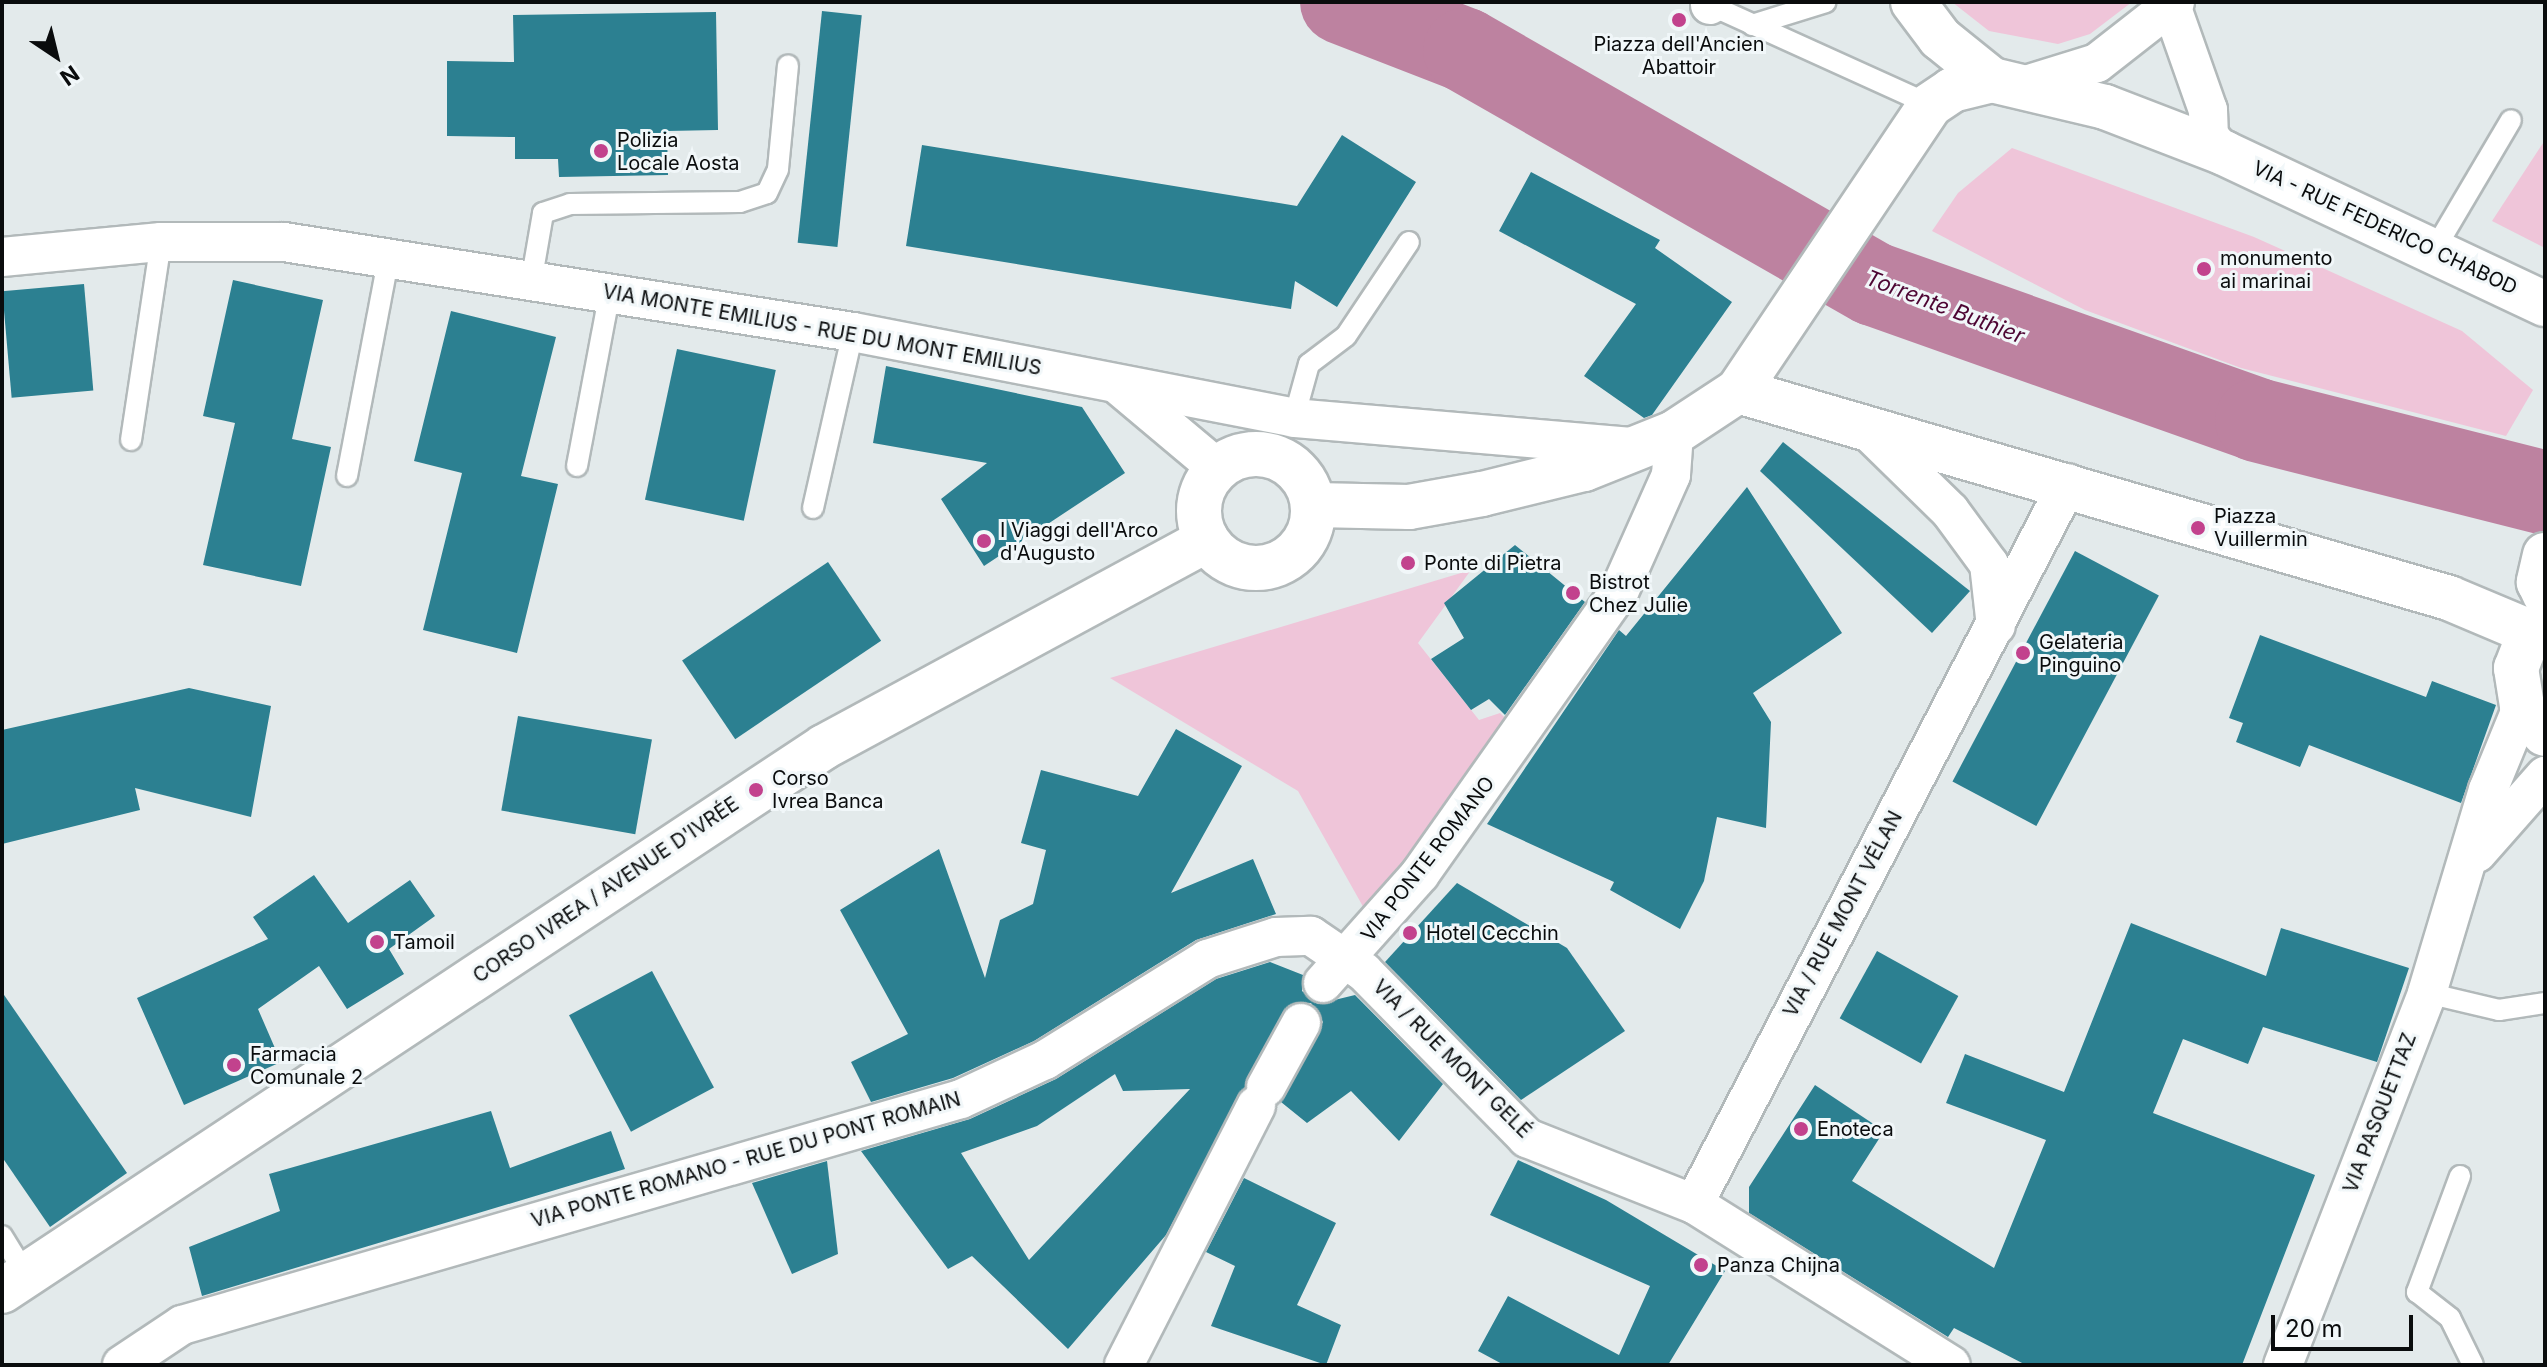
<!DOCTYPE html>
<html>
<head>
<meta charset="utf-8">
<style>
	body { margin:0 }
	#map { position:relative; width:2547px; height:1367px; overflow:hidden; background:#e3eaeb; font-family:Inter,sans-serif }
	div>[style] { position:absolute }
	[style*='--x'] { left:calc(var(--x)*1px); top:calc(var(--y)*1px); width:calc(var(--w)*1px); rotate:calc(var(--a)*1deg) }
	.green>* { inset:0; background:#efc5d9 }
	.river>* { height:84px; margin:-42px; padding:0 42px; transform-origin:42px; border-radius:42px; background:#bd82a0 }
	.building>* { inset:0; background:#2c8091; transform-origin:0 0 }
	.roads { filter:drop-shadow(2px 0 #b2b9ba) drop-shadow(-2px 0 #b2b9ba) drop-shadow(0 2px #b2b9ba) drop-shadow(0 -2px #b2b9ba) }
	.lane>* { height:20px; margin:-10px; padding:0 10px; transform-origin:10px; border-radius:10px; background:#fff }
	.street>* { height:38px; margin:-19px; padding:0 19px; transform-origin:19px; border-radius:19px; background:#fff }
	.secondary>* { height:44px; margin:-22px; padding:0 22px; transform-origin:22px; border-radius:22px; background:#fff }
	.secondary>.ring { margin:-22px; padding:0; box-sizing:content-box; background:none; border:44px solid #fff; border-radius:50% }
	.dots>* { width:22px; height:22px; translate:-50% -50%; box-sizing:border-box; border:4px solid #f1f7f9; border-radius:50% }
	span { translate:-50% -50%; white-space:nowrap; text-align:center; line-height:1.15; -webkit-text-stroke:6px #f1f7f9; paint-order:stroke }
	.poi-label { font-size:20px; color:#0a0c0d }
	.left { translate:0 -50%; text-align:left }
	.street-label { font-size:20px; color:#0a0c0d }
	.water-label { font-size:22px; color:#4d0533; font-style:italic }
	.frame { position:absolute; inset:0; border:4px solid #0a0c0d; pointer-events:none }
	.north { position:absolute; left:16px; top:16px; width:80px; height:80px; -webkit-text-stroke:6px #f1f7f9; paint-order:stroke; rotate:145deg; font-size:22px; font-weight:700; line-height:32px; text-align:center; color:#0a0c0d }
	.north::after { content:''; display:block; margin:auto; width:28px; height:36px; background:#0a0c0d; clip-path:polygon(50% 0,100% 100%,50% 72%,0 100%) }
	.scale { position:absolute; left:2271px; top:1315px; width:142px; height:36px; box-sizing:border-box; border:4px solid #0a0c0d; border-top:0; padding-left:10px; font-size:24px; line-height:28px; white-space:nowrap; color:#0a0c0d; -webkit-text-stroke:6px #f1f7f9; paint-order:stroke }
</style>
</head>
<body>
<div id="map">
	<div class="green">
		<div style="clip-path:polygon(1952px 2px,2132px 2px,2090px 34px,2058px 44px,1989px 31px)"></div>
		<div style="clip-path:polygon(2545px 140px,2545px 248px,2492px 221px)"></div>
		<div style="clip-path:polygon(2012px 148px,2254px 237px,2462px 331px,2533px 390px,2506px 436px,2241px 368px,2085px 310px,1932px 231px,1958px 193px)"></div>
		<div style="clip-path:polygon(1471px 570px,1418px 643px,1479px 720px,1500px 713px,1535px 746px,1379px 935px,1298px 791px,1110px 678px)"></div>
	</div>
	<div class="river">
		<div style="--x:1342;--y:2;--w:132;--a:21.3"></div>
		<div style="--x:1465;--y:50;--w:471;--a:29.8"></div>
		<div style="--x:1874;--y:284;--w:406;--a:19.5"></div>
		<div style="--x:2257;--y:420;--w:297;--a:14.2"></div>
	</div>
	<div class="building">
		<div style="left:822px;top:11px;width:40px;height:233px;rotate:6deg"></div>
		<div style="clip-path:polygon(716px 12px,718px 130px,667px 131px,668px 175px,559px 177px,558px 159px,515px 159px,515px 137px,447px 136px,447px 61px,514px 62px,513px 15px)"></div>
		<div style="clip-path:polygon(1342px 135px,1416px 182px,1337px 307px,1295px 281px,1291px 309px,906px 246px,922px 145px,1297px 206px)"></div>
		<div style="clip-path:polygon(1531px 172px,1660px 240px,1655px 248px,1732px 302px,1652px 415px,1644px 418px,1584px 376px,1636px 304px,1499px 231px)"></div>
		<div style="clip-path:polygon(233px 280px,323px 300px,292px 439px,331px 447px,301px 586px,203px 565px,235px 423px,203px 416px)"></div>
		<div style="left:84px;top:284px;width:107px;height:82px;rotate:85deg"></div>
		<div style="clip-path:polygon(451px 311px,556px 337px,521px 476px,558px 484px,517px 653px,423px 630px,462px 473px,414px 461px)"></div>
		<div style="left:677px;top:349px;width:101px;height:154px;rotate:12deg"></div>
		<div style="clip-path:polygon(886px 366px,1082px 407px,1125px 473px,984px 566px,941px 499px,987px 463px,873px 443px)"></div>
		<div style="clip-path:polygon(1783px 442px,1970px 591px,1932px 633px,1760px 471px)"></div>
		<div style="clip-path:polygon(1747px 487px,1842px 633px,1753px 693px,1771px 722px,1766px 828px,1717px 817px,1704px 881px,1680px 929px,1610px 890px,1614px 882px,1487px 824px,1619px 630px,1626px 636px)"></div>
		<div style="clip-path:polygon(1515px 545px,1585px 602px,1505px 715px,1489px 699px,1471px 710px,1431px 659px,1464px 638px,1444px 603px)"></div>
		<div style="left:2075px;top:551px;width:95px;height:261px;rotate:28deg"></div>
		<div style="left:828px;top:562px;width:95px;height:176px;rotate:56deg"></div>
		<div style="clip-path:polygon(2260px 635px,2426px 697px,2432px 681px,2496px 705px,2461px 803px,2309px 745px,2300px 767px,2236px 742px,2243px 723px,2229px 718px)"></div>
		<div style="clip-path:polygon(189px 688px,271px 706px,251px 817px,135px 788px,140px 810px,2px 844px,2px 730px)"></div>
		<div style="left:518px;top:716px;width:136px;height:96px;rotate:10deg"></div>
		<div style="clip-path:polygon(1176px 729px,1242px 766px,1171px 893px,1253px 859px,1276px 914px,1196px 940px,1034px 1041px,953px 1078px,871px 1102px,851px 1062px,908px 1034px,840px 910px,939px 849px,985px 978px,1000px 920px,1033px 904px,1046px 850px,1021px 843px,1041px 770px,1138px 796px)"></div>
		<div style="clip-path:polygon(314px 875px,348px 923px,410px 880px,435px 916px,389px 949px,404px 974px,347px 1009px,319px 966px,258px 1009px,281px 1062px,184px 1105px,137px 998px,268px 939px,253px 917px)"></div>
		<div style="clip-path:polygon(1457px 883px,1567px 948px,1625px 1031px,1521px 1100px,1385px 962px)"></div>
		<div style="clip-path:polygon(2131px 923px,2266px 976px,2281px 928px,2409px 968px,2377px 1062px,2263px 1027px,2248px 1064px,2183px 1039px,2153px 1113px,2315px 1175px,2242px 1365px,2026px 1365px,1954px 1328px,1948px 1337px,1749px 1213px,1749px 1187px,1815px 1085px,1884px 1131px,1852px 1181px,1994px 1268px,2046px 1140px,1946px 1103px,1965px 1054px,2064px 1092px)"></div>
		<div style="left:1877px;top:951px;width:93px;height:77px;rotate:29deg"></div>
		<div style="clip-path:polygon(evenodd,1270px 962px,1303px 975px,1302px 991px,1318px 1004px,1355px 995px,1443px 1084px,1399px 1141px,1351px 1091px,1307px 1123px,1281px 1102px,1323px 1022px,1311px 1003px,1289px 1005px,1166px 1235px,1068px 1349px,972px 1256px,948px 1269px,861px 1151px,970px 1119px,1056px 1079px,1216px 979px,1270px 962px,1115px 1074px,1123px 1091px,1190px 1089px,1029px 1260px,961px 1153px,1037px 1126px,1115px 1074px)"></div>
		<div style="left:652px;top:971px;width:132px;height:94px;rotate:62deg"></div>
		<div style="clip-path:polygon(2px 992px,127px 1173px,50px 1227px,2px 1157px)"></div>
		<div style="clip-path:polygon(491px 1111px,510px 1168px,611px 1131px,625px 1169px,202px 1296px,189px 1247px,280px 1211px,269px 1174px)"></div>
		<div style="clip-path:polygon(1518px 1160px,1606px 1200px,1725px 1271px,1668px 1365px,1504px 1365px,1478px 1351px,1508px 1296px,1619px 1355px,1650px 1286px,1490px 1215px)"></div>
		<div style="clip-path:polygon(827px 1161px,838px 1254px,792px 1274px,752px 1183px)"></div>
		<div style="clip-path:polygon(1244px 1178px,1336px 1223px,1297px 1305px,1341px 1325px,1326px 1365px,1211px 1326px,1235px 1266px,1206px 1252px)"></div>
	</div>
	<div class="roads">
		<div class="lane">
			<div style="--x:1710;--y:5;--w:242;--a:24.4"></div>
			<div style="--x:1752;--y:25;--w:77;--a:-17.3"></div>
			<div style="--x:2433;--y:252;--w:153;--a:-59.4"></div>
			<div style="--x:532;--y:277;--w:65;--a:-80.2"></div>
			<div style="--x:543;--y:213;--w:28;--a:-18"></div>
			<div style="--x:570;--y:204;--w:170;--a:-0.7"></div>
			<div style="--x:740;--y:202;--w:28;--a:-18"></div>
			<div style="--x:767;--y:193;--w:26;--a:-65"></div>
			<div style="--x:778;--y:169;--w:104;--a:-84.5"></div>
			<div style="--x:1294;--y:418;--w:56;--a:-74.5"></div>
			<div style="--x:1309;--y:364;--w:46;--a:-37.1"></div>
			<div style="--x:1346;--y:336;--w:113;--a:-56.2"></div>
			<div style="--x:131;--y:440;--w:200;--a:-81.4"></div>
			<div style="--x:577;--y:466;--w:178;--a:-79.3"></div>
			<div style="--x:347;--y:476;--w:224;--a:-79.2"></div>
			<div style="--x:813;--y:508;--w:180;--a:-77.2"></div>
			<div style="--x:2427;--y:993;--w:74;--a:13.3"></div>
			<div style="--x:2499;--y:1010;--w:47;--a:-8.7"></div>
			<div style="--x:2460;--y:1176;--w:124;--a:110.3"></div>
			<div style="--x:2417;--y:1292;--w:42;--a:38.2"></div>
			<div style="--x:2450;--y:1318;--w:52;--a:63.9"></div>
			<div style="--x:2;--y:1236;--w:46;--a:58.4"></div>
		</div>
		<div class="street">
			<div style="--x:1710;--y:5;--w:4;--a:-56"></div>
			<div style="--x:2172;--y:8;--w:108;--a:70.6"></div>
			<div style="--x:2208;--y:110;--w:26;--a:88"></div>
			<div style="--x:2209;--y:136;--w:23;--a:49"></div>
			<div style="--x:2023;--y:86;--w:77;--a:-17.3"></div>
			<div style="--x:2097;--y:63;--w:99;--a:-38"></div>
			<div style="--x:2;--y:257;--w:160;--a:-5.4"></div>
			<div style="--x:161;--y:242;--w:123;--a:0"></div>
			<div style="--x:284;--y:242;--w:576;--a:8.99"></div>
			<div style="--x:853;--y:332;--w:449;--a:11"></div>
			<div style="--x:1294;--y:418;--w:340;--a:4.9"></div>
			<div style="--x:1118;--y:385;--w:129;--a:40"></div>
			<div style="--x:1864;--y:427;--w:120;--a:44.3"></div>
			<div style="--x:1950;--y:511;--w:66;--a:53.7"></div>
			<div style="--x:1989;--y:564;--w:62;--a:83.6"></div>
			<div style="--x:2477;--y:853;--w:103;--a:-48.6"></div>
			<div style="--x:1323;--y:983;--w:146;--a:-48.3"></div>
			<div style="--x:1420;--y:874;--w:345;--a:-54.8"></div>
			<div style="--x:1619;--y:592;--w:128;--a:-66"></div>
			<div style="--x:1671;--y:475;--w:42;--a:-85.9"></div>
			<div style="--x:1266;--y:1087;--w:73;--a:-61.3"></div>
			<div style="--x:1694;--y:1204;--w:812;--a:-62.58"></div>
			<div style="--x:122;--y:1365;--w:72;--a:-33.7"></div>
			<div style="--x:182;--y:1325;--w:811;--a:-16.18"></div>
			<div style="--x:961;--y:1099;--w:93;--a:-24.9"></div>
			<div style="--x:1045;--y:1060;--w:191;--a:-31.9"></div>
			<div style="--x:1207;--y:959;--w:72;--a:-17.7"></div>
			<div style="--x:1276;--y:937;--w:35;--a:-2"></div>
			<div style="--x:1311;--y:936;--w:64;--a:34.2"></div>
			<div style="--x:1364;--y:972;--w:233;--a:45.5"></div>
			<div style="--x:1527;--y:1138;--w:180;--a:21.6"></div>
			<div style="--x:1694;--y:1204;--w:303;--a:32.1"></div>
			<div style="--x:1124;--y:1365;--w:291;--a:-63"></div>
			<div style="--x:2283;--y:1365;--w:399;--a:-68.8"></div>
			<div style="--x:2427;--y:993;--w:212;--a:-73.3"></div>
			<div style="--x:2488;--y:790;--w:90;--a:-67.7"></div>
		</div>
		<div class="secondary">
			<div style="--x:1913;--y:2;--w:45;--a:53.1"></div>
			<div style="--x:1940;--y:38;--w:67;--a:38.9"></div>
			<div style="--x:1738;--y:391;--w:741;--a:16.23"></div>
			<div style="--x:2449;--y:598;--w:88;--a:22.8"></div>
			<div class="ring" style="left:1199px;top:454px;width:70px;height:70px"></div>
			<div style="--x:1315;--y:505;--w:94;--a:1.2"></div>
			<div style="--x:1409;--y:507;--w:74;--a:-10.1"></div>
			<div style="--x:1482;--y:494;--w:105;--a:-13.8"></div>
			<div style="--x:1584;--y:469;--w:97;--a:-21.8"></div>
			<div style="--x:1674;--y:433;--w:77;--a:-33.3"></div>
			<div style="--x:1738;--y:391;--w:344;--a:-56.1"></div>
			<div style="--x:1930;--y:105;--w:27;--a:-34"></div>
			<div style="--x:1952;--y:90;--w:41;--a:-14"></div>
			<div style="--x:1992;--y:80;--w:116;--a:13.4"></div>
			<div style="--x:2105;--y:107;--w:128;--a:21.1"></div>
			<div style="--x:2224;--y:153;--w:355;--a:25.2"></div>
			<div style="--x:2545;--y:555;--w:28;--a:103"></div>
			<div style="--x:2539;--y:582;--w:14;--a:65"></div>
			<div style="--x:2545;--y:620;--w:19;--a:141"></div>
			<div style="--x:2530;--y:632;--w:39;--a:111"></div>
			<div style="--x:2516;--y:668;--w:39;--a:81"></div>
			<div style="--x:2522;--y:707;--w:35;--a:50"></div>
			<div style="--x:2;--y:1291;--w:986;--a:-33.5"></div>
			<div style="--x:824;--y:747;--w:435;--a:-28.4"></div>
		</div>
	</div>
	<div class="dots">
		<div style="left:1679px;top:20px;background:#c2428d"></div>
		<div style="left:601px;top:151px;background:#c2428d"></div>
		<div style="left:2204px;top:269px;background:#c2428d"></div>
		<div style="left:2198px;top:528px;background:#c2428d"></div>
		<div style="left:984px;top:541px;background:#c2428d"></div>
		<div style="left:1408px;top:563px;background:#c2428d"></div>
		<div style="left:1573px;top:593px;background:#c2428d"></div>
		<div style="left:2023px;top:653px;background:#c2428d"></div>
		<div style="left:756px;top:790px;background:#c2428d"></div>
		<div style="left:1410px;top:933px;background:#c2428d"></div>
		<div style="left:377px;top:942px;background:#c2428d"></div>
		<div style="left:234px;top:1065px;background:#c2428d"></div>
		<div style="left:1801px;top:1129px;background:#c2428d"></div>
		<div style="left:1701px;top:1265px;background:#c2428d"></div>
	</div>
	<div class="poi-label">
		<span style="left:1679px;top:56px">Piazza dell'Ancien<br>Abattoir</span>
		<span class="left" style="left:617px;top:152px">Polizia<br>Locale Aosta</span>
		<span class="left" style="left:2220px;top:270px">monumento<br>ai marinai</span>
		<span class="left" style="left:2214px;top:528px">Piazza<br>Vuillermin</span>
		<span class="left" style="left:1000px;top:542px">I Viaggi dell'Arco<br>d'Augusto</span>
		<span class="left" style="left:1424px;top:563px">Ponte di Pietra</span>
		<span class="left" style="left:1589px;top:594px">Bistrot<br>Chez Julie</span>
		<span class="left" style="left:2039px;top:654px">Gelateria<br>Pinguino</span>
		<span class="left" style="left:772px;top:790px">Corso<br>Ivrea Banca</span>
		<span class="left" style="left:1426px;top:933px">Hotel Cecchin</span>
		<span class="left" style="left:393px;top:942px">Tamoil</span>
		<span class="left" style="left:250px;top:1066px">Farmacia<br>Comunale 2</span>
		<span class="left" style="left:1817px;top:1129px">Enoteca</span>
		<span class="left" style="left:1717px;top:1265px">Panza Chijna</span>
	</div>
	<div class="street-label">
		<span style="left:2385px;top:228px;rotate:25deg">VIA - RUE FEDERICO CHABOD</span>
		<span style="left:822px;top:330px;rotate:10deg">VIA MONTE EMILIUS - RUE DU MONT EMILIUS</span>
		<span style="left:1428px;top:859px;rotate:-52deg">VIA PONTE ROMANO</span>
		<span style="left:606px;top:890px;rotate:-34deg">CORSO IVREA / AVENUE D'IVRÉE</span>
		<span style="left:1843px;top:914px;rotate:-62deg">VIA / RUE MONT VÉLAN</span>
		<span style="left:1452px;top:1059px;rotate:45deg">VIA / RUE MONT GELÉ</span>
		<span style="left:2380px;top:1113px;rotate:-69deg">VIA PASQUETTAZ</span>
		<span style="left:746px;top:1160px;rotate:-16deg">VIA PONTE ROMANO - RUE DU PONT ROMAIN</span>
	</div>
	<div class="water-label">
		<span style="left:1945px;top:307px;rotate:21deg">Torrente Buthier</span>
	</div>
	<div class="frame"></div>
	<div class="north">N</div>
	<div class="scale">20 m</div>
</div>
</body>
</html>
